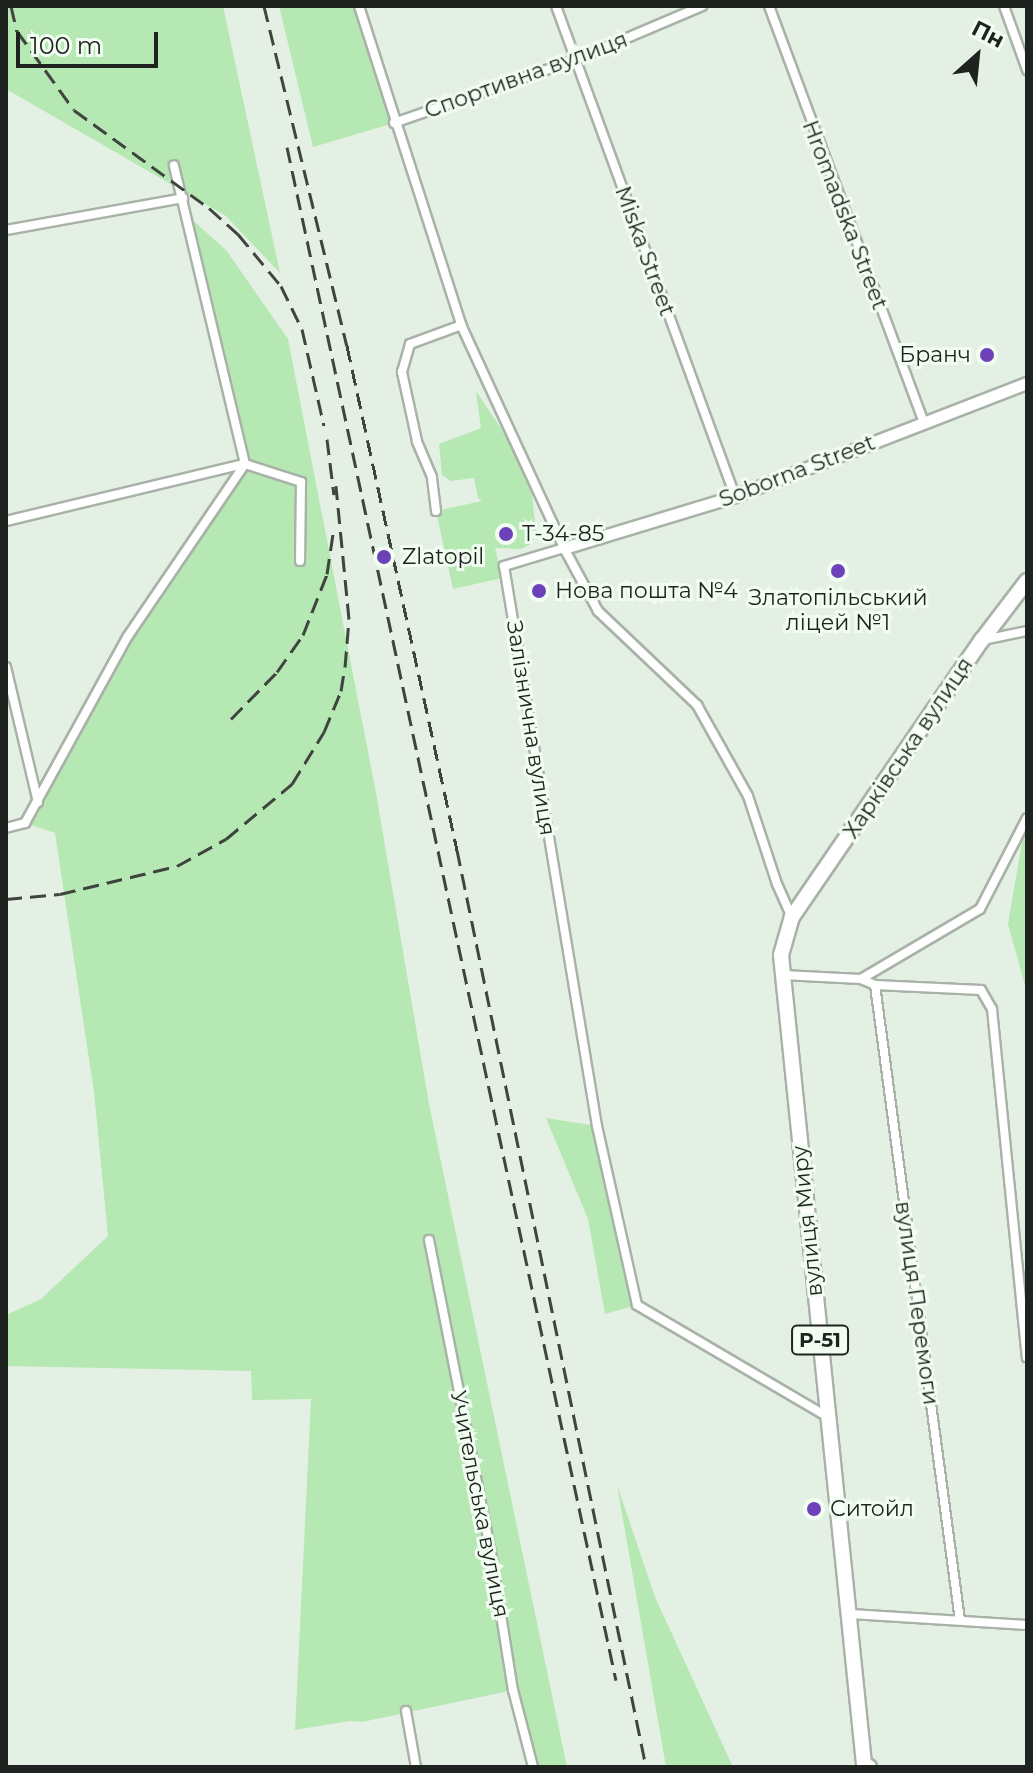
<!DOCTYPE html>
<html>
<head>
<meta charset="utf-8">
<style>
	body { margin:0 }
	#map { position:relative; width:1033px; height:1773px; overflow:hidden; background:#e5f0e4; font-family:Montserrat,sans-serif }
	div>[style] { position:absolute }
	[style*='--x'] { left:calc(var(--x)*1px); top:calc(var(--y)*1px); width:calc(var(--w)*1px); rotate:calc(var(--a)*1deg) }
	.green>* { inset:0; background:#b5e8b2 }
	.roads { filter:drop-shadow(2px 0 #a8b2a7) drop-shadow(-2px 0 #a8b2a7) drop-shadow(0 2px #a8b2a7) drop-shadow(0 -2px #a8b2a7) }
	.minor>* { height:8px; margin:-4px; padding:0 4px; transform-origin:4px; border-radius:4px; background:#fff }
	.tertiary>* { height:11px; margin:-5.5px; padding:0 5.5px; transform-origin:5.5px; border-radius:5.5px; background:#fff }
	.primary>* { height:14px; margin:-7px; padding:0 7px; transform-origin:7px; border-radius:7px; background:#fff }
	.rail>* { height:3px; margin-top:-1.5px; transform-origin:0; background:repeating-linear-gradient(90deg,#3f443f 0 16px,transparent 0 24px) }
	.dots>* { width:22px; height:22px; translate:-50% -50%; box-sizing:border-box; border:4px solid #f2fdf2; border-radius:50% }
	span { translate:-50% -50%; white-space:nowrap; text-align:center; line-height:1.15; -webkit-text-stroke:6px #f2fdf2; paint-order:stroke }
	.shield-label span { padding:2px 6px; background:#f2fdf2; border:2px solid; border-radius:6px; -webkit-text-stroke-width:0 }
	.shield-label { font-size:20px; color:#1f231f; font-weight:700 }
	.street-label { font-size:22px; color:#1f231f }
	.poi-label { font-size:22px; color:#1f231f }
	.right { translate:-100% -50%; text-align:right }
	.left { translate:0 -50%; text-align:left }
	.frame { position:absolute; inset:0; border:8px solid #1f231f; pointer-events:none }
	.north { position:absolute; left:937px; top:16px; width:80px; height:80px; -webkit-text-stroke:6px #f2fdf2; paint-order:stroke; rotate:27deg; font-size:22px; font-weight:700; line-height:32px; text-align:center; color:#1f231f }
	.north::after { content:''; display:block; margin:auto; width:28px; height:36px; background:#1f231f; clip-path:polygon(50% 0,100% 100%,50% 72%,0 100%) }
	.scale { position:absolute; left:16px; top:32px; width:142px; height:36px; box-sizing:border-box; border:4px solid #1f231f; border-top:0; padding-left:10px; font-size:24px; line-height:28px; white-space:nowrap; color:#1f231f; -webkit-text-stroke:6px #f2fdf2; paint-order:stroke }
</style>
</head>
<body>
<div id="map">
	<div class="green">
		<div style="clip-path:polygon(6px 6px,223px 6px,280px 273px,226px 216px,6px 89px)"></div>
		<div style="clip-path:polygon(279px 6px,359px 6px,394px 123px,313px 147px)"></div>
		<div style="clip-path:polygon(188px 216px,226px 250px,288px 339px,376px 793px,429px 1104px,567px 1767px,533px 1767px,513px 1690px,362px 1722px,349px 1721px,295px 1730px,311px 1399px,252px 1400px,251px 1371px,6px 1366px,6px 1315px,41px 1299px,108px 1236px,94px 1092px,55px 833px,25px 823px,128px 636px,245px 464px)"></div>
		<div style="clip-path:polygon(476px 391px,506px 436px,532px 494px,536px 533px,531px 544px,521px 549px,495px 548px,502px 578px,453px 589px,436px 511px,482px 501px,478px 498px,474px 478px,451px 481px,442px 475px,439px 444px,481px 428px)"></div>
		<div style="clip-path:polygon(1027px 835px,1027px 993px,1008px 924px,1022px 842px)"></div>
		<div style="clip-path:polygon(546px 1118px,597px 1126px,637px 1305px,605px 1314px,588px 1219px)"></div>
		<div style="clip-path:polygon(617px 1485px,655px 1597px,733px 1767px,666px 1767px)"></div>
	</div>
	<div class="roads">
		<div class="minor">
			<div style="--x:359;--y:6;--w:337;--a:72.2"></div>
			<div style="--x:462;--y:327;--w:243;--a:65.2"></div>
			<div style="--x:564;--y:548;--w:63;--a:163.3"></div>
			<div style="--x:504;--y:566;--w:568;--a:80.57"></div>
			<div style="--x:597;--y:1126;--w:183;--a:77.4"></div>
			<div style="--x:637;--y:1305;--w:221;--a:30.4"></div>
			<div style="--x:556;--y:6;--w:522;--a:69.93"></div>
			<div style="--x:769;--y:6;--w:445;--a:69.6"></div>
			<div style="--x:1004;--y:6;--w:68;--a:70.2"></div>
			<div style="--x:394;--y:123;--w:192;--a:-19.2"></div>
			<div style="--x:575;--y:60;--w:138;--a:-23"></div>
			<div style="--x:6;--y:230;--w:180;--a:-10.2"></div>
			<div style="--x:245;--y:464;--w:59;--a:17.8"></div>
			<div style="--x:301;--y:482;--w:79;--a:90.7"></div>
			<div style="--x:436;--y:511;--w:34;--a:-97"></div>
			<div style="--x:432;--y:477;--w:39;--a:-113"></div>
			<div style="--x:417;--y:441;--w:71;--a:-102.3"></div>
			<div style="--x:402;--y:372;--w:29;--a:-74"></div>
			<div style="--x:410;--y:344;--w:55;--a:-20.1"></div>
			<div style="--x:6;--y:521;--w:245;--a:-13.5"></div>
			<div style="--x:564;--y:548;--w:72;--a:61.6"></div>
			<div style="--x:598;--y:611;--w:137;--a:43.5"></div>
			<div style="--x:697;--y:705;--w:104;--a:60.7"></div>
			<div style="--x:748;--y:796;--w:93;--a:71.8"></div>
			<div style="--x:777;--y:884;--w:36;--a:66"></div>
			<div style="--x:983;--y:640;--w:45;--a:-11.6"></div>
			<div style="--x:6;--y:667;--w:139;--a:76.7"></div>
			<div style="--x:6;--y:828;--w:20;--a:-15"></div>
			<div style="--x:25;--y:823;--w:213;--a:-61.2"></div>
			<div style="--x:128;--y:636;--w:208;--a:-55.8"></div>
			<div style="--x:245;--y:464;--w:307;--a:-103.4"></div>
			<div style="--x:783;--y:975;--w:78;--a:2.9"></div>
			<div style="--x:861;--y:979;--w:138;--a:-30.5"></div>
			<div style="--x:980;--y:909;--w:102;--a:-62.7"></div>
			<div style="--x:861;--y:979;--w:15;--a:23"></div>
			<div style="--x:875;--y:985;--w:106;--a:2.7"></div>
			<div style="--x:981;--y:990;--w:22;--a:60"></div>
			<div style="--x:992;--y:1009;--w:350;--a:84.3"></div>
			<div style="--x:875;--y:985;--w:641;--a:82.38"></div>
			<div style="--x:429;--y:1240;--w:324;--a:78.8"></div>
			<div style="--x:492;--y:1558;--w:134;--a:81"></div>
			<div style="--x:513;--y:1690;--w:80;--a:75.4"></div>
			<div style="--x:851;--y:1614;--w:176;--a:3.6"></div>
			<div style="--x:406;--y:1711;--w:57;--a:79.9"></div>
		</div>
		<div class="tertiary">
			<div style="--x:564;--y:548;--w:179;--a:-16.9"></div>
			<div style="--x:735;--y:496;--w:313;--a:-21.2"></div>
		</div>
		<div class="primary">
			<div style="--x:869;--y:1767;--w:6;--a:-149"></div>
			<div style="--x:864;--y:1764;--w:813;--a:-95.86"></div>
			<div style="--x:781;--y:955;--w:40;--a:-74"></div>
			<div style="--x:792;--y:917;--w:336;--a:-55.6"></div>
			<div style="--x:982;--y:640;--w:74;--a:-52.7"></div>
		</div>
	</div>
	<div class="rail">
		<div style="--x:11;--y:6;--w:26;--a:77"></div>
		<div style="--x:17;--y:31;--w:97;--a:54.2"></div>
		<div style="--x:74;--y:110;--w:167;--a:36"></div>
		<div style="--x:209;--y:208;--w:39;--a:42"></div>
		<div style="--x:238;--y:234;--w:67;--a:50.4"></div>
		<div style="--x:281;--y:286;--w:48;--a:64"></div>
		<div style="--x:302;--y:329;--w:99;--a:77.2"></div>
		<div style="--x:264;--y:6;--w:350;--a:76.3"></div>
		<div style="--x:347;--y:346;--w:516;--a:77.69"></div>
		<div style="--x:457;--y:850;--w:936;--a:78.35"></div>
		<div style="--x:287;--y:147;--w:1568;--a:77.89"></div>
		<div style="--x:327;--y:439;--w:56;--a:82.9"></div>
		<div style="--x:231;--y:719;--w:66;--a:-45.6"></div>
		<div style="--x:277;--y:672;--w:45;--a:-54.9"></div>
		<div style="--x:303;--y:635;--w:66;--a:-68.5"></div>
		<div style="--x:327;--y:574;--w:48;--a:-81.5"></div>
		<div style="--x:6;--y:899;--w:54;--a:-5.3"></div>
		<div style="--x:60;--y:894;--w:120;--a:-13.5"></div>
		<div style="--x:177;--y:866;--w:56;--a:-28.9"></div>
		<div style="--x:226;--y:839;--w:86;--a:-39.8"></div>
		<div style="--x:292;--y:784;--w:61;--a:-58.4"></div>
		<div style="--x:324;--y:732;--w:44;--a:-67.5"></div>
		<div style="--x:341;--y:691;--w:24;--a:-81"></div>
		<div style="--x:345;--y:667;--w:48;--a:-85.2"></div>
		<div style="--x:349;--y:619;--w:134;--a:-95.6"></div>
	</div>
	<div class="dots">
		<div style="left:987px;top:355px;background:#6d41ba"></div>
		<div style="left:506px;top:534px;background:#6d41ba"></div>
		<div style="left:384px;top:557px;background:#6d41ba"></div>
		<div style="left:838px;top:571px;background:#6d41ba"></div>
		<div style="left:539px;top:591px;background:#6d41ba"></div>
		<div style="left:814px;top:1509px;background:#6d41ba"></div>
	</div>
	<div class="shield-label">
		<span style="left:820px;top:1340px">Р-51</span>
	</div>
	<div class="street-label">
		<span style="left:526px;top:75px;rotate:-20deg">Спортивна вулиця</span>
		<span style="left:845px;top:215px;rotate:69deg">Hromadska Street</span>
		<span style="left:645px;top:251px;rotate:70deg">Miska Street</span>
		<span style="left:797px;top:471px;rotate:-21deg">Soborna Street</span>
		<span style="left:531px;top:728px;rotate:81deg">Залізнична вулиця</span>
		<span style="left:908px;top:748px;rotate:-56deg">Харківська вулиця</span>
		<span style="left:807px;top:1221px;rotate:-96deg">вулиця Миру</span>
		<span style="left:917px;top:1303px;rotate:82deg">вулиця Перемоги</span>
		<span style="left:480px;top:1504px;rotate:79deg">Учительська вулиця</span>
	</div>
	<div class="poi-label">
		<span class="right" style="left:971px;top:355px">Бранч</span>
		<span class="left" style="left:522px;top:534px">Т-34-85</span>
		<span class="left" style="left:402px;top:557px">Zlatopil</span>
		<span class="left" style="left:555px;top:591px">Нова пошта №4</span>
		<span style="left:838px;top:610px">Златопільський<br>ліцей №1</span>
		<span class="left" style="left:830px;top:1509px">Ситойл</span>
	</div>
	<div class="frame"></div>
	<div class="north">Пн</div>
	<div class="scale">100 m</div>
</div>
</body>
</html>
